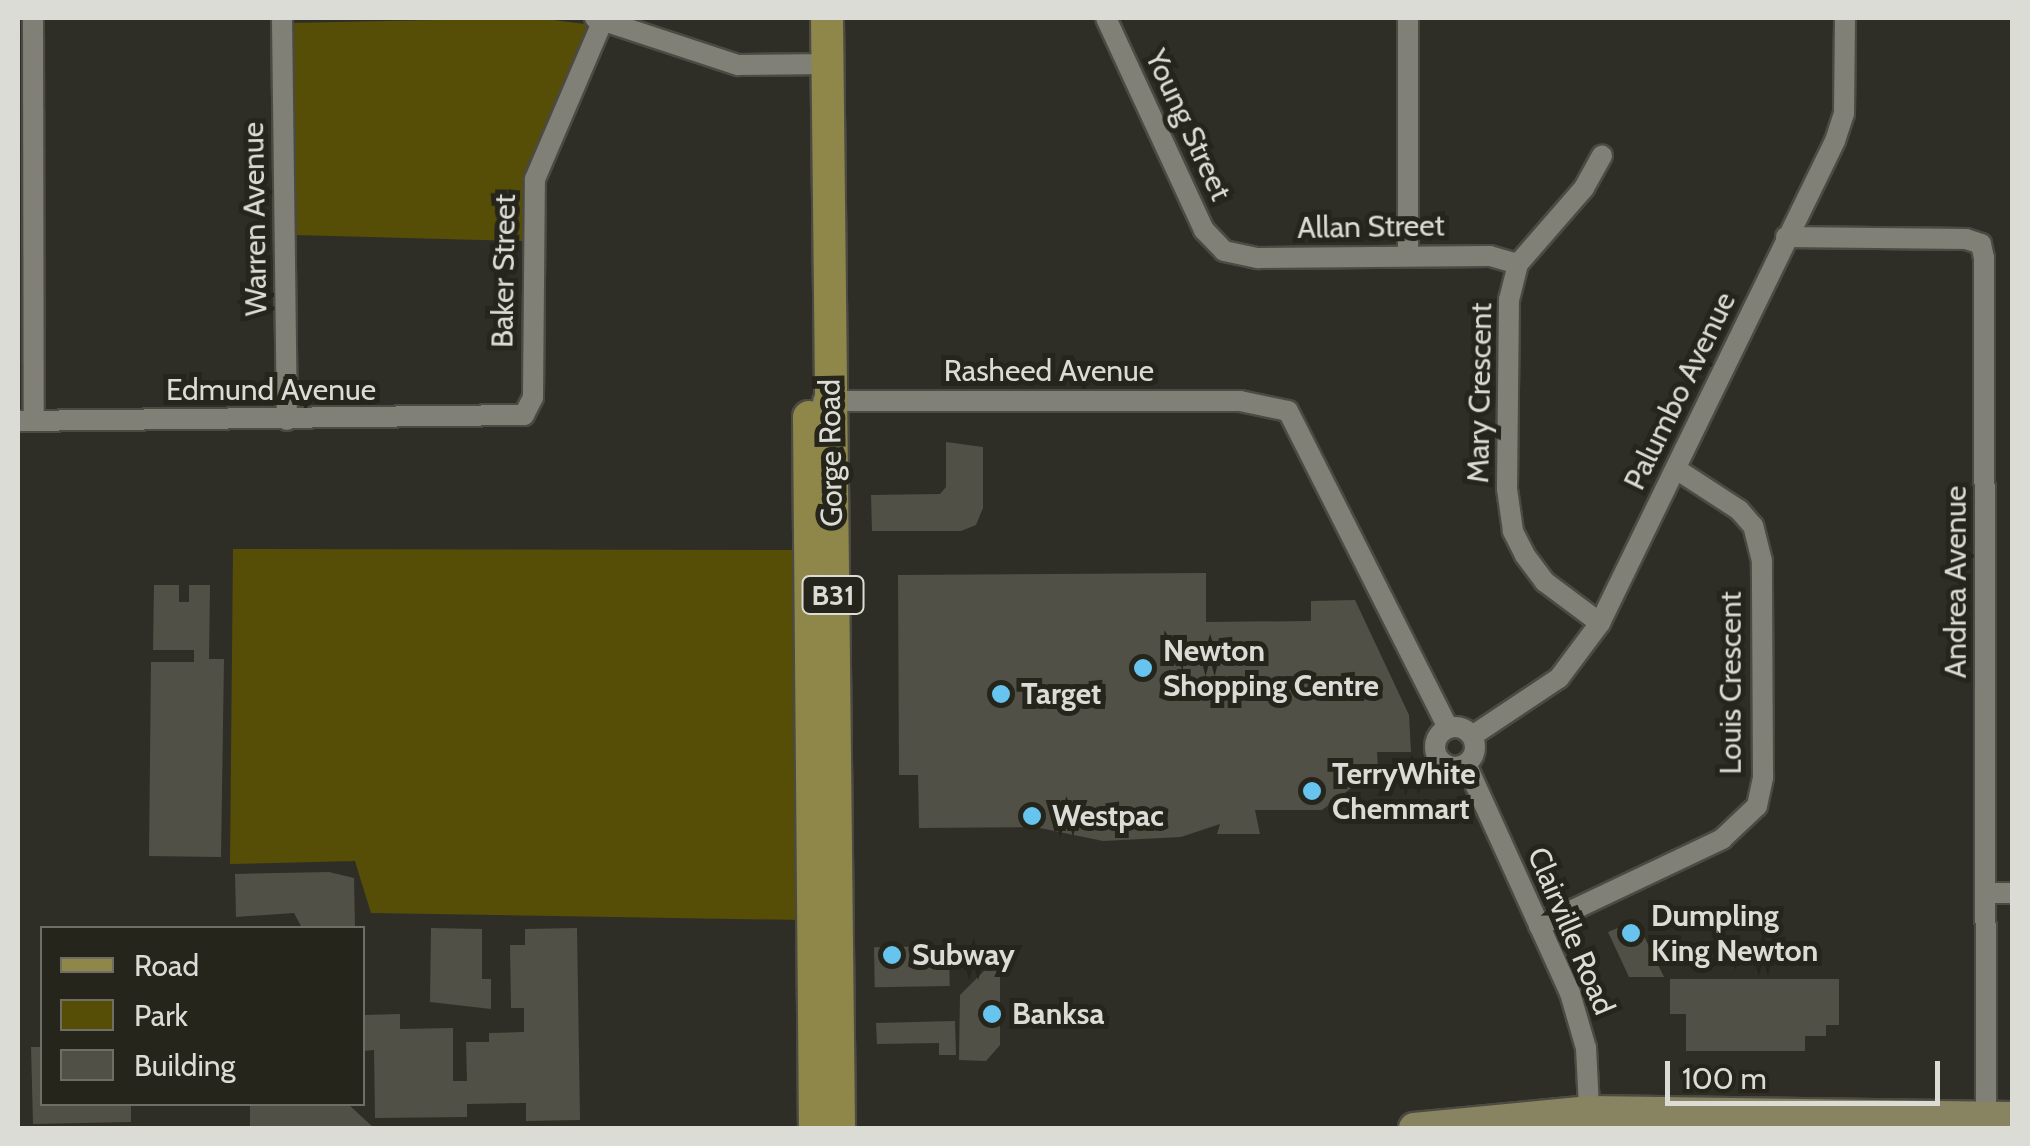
<!DOCTYPE html>
<html>
<head>
<meta charset="utf-8">
<style>
	body { margin:0 }
	#map { position:relative; width:2030px; height:1146px; overflow:hidden; background:#2f2e26; font-family:Cabin,sans-serif }
	div>[style] { position:absolute }
	[style*='--x'] { left:calc(var(--x)*1px); top:calc(var(--y)*1px); width:calc(var(--w)*1px); rotate:calc(var(--a)*1deg) }
	.green>* { inset:0; background:#564e07 }
	.building>* { inset:0; background:#515046; transform-origin:0 0 }
	.roads { filter:drop-shadow(2px 0 #4b4a43) drop-shadow(-2px 0 #4b4a43) drop-shadow(0 2px #4b4a43) drop-shadow(0 -2px #4b4a43) }
	.minor>* { height:20px; margin:-10px; padding:0 10px; transform-origin:10px; border-radius:10px; background:#818076 }
	.minor>.ring { margin:-10px; padding:0; box-sizing:content-box; background:none; border:20px solid #818076; border-radius:50% }
	.secondary>* { height:30px; margin:-15px; padding:0 15px; transform-origin:15px; border-radius:15px; background:#888360 }
	.primary>* { height:32px; margin:-16px; padding:0 16px; transform-origin:16px; border-radius:16px; background:#8e8749 }
	.dots>* { width:28px; height:28px; translate:-50% -50%; box-sizing:border-box; border:5px solid #26251c; border-radius:50% }
	span { translate:-50% -50%; white-space:nowrap; text-align:center; line-height:1.15; -webkit-text-stroke:10px #26251c; paint-order:stroke }
	.shield-label span { padding:2px 8px; background:#26251c; border:2px solid; border-radius:8px; -webkit-text-stroke-width:0 }
	.shield-label { font-size:28px; color:#dcdcd6; font-weight:700 }
	.street-label { font-size:30px; color:#dcdcd6 }
	.poi-label { font-size:30px; color:#dcdcd6; font-weight:700 }
	.left { translate:0 -50%; text-align:left }
	.frame { position:absolute; inset:0; border:20px solid #dcdcd6; pointer-events:none }
	.legend { position:absolute; left:40px; top:926px; width:325px; height:180px; box-sizing:border-box; background:#26251c; border:2px solid #6f6e66; margin:0; padding:12px 18px; list-style:none; font-size:30px; color:#dcdcd6 }
	.legend li { display:flex; align-items:center; gap:20px; height:50px }
	.legend b { width:50px; border:2px solid #6f6e66 }
	.scale { position:absolute; left:1665px; top:1061px; width:275px; height:45px; box-sizing:border-box; border:5px solid #dcdcd6; border-top:0; padding-left:12px; font-size:30px; line-height:35px; white-space:nowrap; color:#dcdcd6; -webkit-text-stroke:8px #26251c; paint-order:stroke }
</style>
</head>
<body>
<div id="map">
	<div class="green">
		<div style="clip-path:polygon(537px 18px,593px 25px,528px 172px,523px 241px,294px 235px,290px 23px)"></div>
		<div style="clip-path:polygon(233px 549px,800px 550px,801px 920px,371px 913px,355px 861px,230px 864px)"></div>
	</div>
	<div class="building">
		<div style="clip-path:polygon(946px 442px,983px 447px,983px 508px,976px 525px,961px 531px,872px 531px,871px 495px,940px 494px,946px 487px)"></div>
		<div style="clip-path:polygon(1206px 573px,1206px 622px,1311px 621px,1311px 601px,1355px 600px,1409px 715px,1411px 752px,1377px 752px,1378px 768px,1322px 810px,1255px 810px,1260px 834px,1217px 834px,1220px 824px,1181px 837px,1103px 841px,1035px 827px,919px 828px,918px 775px,899px 775px,898px 575px)"></div>
		<div style="clip-path:polygon(154px 585px,179px 585px,179px 602px,189px 602px,189px 585px,210px 585px,209px 659px,224px 659px,221px 857px,149px 856px,151px 662px,194px 662px,194px 650px,153px 650px)"></div>
		<div style="clip-path:polygon(329px 872px,354px 878px,355px 928px,302px 928px,294px 913px,236px 917px,235px 874px)"></div>
		<div style="clip-path:polygon(1637px 920px,1639px 926px,1664px 977px,1629px 977px,1608px 932px)"></div>
		<div style="clip-path:polygon(431px 928px,482px 929px,482px 979px,491px 979px,491px 1009px,430px 1002px)"></div>
		<div style="clip-path:polygon(577px 928px,580px 1120px,526px 1121px,526px 1103px,467px 1104px,467px 1117px,375px 1118px,374px 1050px,363px 1051px,363px 1015px,400px 1014px,400px 1029px,453px 1028px,453px 1081px,467px 1081px,466px 1042px,489px 1042px,489px 1033px,524px 1032px,524px 1008px,511px 1008px,510px 945px,525px 945px,525px 929px)"></div>
		<div style="left:949px;top:946px;width:40px;height:75px;rotate:89deg"></div>
		<div style="clip-path:polygon(984px 971px,1000px 971px,1000px 1045px,986px 1061px,959px 1060px,960px 995px)"></div>
		<div style="clip-path:polygon(1670px 979px,1839px 979px,1839px 1025px,1826px 1025px,1826px 1036px,1805px 1036px,1805px 1051px,1686px 1051px,1686px 1014px,1670px 1014px)"></div>
		<div style="clip-path:polygon(955px 1021px,956px 1055px,939px 1055px,939px 1043px,877px 1044px,876px 1023px)"></div>
		<div style="clip-path:polygon(31px 1047px,42px 1047px,42px 1104px,131px 1104px,131px 1122px,33px 1124px)"></div>
		<div style="clip-path:polygon(250px 1104px,348px 1104px,374px 1128px,250px 1128px)"></div>
	</div>
	<div class="roads">
		<div class="minor">
			<div style="--x:33;--y:18;--w:403;--a:89.9"></div>
			<div style="--x:282;--y:18;--w:402;--a:89.3"></div>
			<div style="--x:595;--y:18;--w:151;--a:18.2"></div>
			<div style="--x:738;--y:65;--w:90;--a:-0.6"></div>
			<div style="--x:1106;--y:18;--w:234;--a:65.2"></div>
			<div style="--x:1204;--y:230;--w:29;--a:46"></div>
			<div style="--x:1224;--y:251;--w:35;--a:12"></div>
			<div style="--x:1258;--y:258;--w:232;--a:-0.5"></div>
			<div style="--x:1490;--y:256;--w:29;--a:16"></div>
			<div style="--x:1408;--y:18;--w:238;--a:90"></div>
			<div style="--x:1786;--y:237;--w:180;--a:0.6"></div>
			<div style="--x:1966;--y:239;--w:16;--a:18"></div>
			<div style="--x:1981;--y:244;--w:14;--a:78"></div>
			<div style="--x:1984;--y:258;--w:858;--a:89.87"></div>
			<div style="--x:823;--y:401;--w:417;--a:0"></div>
			<div style="--x:1240;--y:401;--w:49;--a:11.8"></div>
			<div style="--x:1288;--y:411;--w:355;--a:63.2"></div>
			<div style="--x:18;--y:421;--w:506;--a:-0.68"></div>
			<div style="--x:524;--y:415;--w:20;--a:-63"></div>
			<div style="--x:533;--y:397;--w:218;--a:-89.5"></div>
			<div style="--x:535;--y:179;--w:173;--a:-66.8"></div>
			<div style="--x:1600;--y:623;--w:69;--a:-143.3"></div>
			<div style="--x:1545;--y:582;--w:34;--a:-127"></div>
			<div style="--x:1525;--y:555;--w:27;--a:-117"></div>
			<div style="--x:1513;--y:531;--w:42;--a:-98.1"></div>
			<div style="--x:1507;--y:489;--w:189;--a:-89.4"></div>
			<div style="--x:1509;--y:300;--w:37;--a:-76"></div>
			<div style="--x:1518;--y:264;--w:101;--a:-49"></div>
			<div style="--x:1584;--y:188;--w:37;--a:-61"></div>
			<div class="ring" style="left:1435px;top:727px;width:20px;height:20px"></div>
			<div style="--x:1472;--y:736;--w:105;--a:-33.7"></div>
			<div style="--x:1559;--y:678;--w:69;--a:-53.3"></div>
			<div style="--x:1600;--y:623;--w:536;--a:-64.01"></div>
			<div style="--x:1835;--y:141;--w:28;--a:-72"></div>
			<div style="--x:1844;--y:114;--w:96;--a:-89.4"></div>
			<div style="--x:1466;--y:764;--w:252;--a:65.6"></div>
			<div style="--x:1570;--y:993;--w:57;--a:73.8"></div>
			<div style="--x:1586;--y:1048;--w:80;--a:87.1"></div>
			<div style="--x:1988;--y:893;--w:24;--a:0"></div>
			<div style="--x:1539;--y:926;--w:203;--a:-25.4"></div>
			<div style="--x:1722;--y:839;--w:48;--a:-43.3"></div>
			<div style="--x:1757;--y:806;--w:30;--a:-78"></div>
			<div style="--x:1763;--y:777;--w:216;--a:-90.3"></div>
			<div style="--x:1762;--y:561;--w:36;--a:-104"></div>
			<div style="--x:1753;--y:526;--w:21;--a:-131"></div>
			<div style="--x:1739;--y:510;--w:75;--a:-146.9"></div>
		</div>
		<div class="secondary">
			<div style="--x:1414;--y:1128;--w:177;--a:-5.5"></div>
			<div style="--x:1590;--y:1111;--w:422;--a:0.8"></div>
		</div>
		<div class="primary">
			<div style="--x:827;--y:18;--w:1110;--a:89.38"></div>
			<div style="--x:809;--y:417;--w:711;--a:89.52"></div>
		</div>
	</div>
	<div class="dots">
		<div style="left:1143px;top:668px;background:#66c4ef"></div>
		<div style="left:1001px;top:694px;background:#66c4ef"></div>
		<div style="left:1312px;top:791px;background:#66c4ef"></div>
		<div style="left:1032px;top:816px;background:#66c4ef"></div>
		<div style="left:1631px;top:933px;background:#66c4ef"></div>
		<div style="left:892px;top:955px;background:#66c4ef"></div>
		<div style="left:992px;top:1014px;background:#66c4ef"></div>
	</div>
	<div class="shield-label">
		<span style="left:833px;top:595px">B31</span>
	</div>
	<div class="street-label">
		<span style="left:1188px;top:125px;rotate:65deg">Young Street</span>
		<span style="left:255px;top:219px;rotate:-91deg">Warren Avenue</span>
		<span style="left:1371px;top:227px;rotate:-1deg">Allan Street</span>
		<span style="left:504px;top:271px;rotate:-89deg">Baker Street</span>
		<span style="left:1049px;top:371px">Rasheed Avenue</span>
		<span style="left:271px;top:390px">Edmund Avenue</span>
		<span style="left:1680px;top:391px;rotate:-64deg">Palumbo Avenue</span>
		<span style="left:1480px;top:393px;rotate:-89deg">Mary Crescent</span>
		<span style="left:831px;top:453px;rotate:-91deg">Gorge Road</span>
		<span style="left:1956px;top:582px;rotate:-90deg">Andrea Avenue</span>
		<span style="left:1731px;top:683px;rotate:-90deg">Louis Crescent</span>
		<span style="left:1571px;top:931px;rotate:67deg">Clairville Road</span>
	</div>
	<div class="poi-label">
		<span class="left" style="left:1163px;top:668px">Newton<br>Shopping Centre</span>
		<span class="left" style="left:1021px;top:694px">Target</span>
		<span class="left" style="left:1332px;top:791px">TerryWhite<br>Chemmart</span>
		<span class="left" style="left:1052px;top:816px">Westpac</span>
		<span class="left" style="left:1651px;top:933px">Dumpling<br>King Newton</span>
		<span class="left" style="left:912px;top:955px">Subway</span>
		<span class="left" style="left:1012px;top:1014px">Banksa</span>
	</div>
	<div class="frame"></div>
	<ul class="legend">
	<li><b style="height:12px;background:#8e8749"></b>Road</li>
	<li><b style="height:28px;background:#564e07"></b>Park</li>
	<li><b style="height:28px;background:#515046"></b>Building</li>
	</ul>
	<div class="scale">100 m</div>
</div>
</body>
</html>
